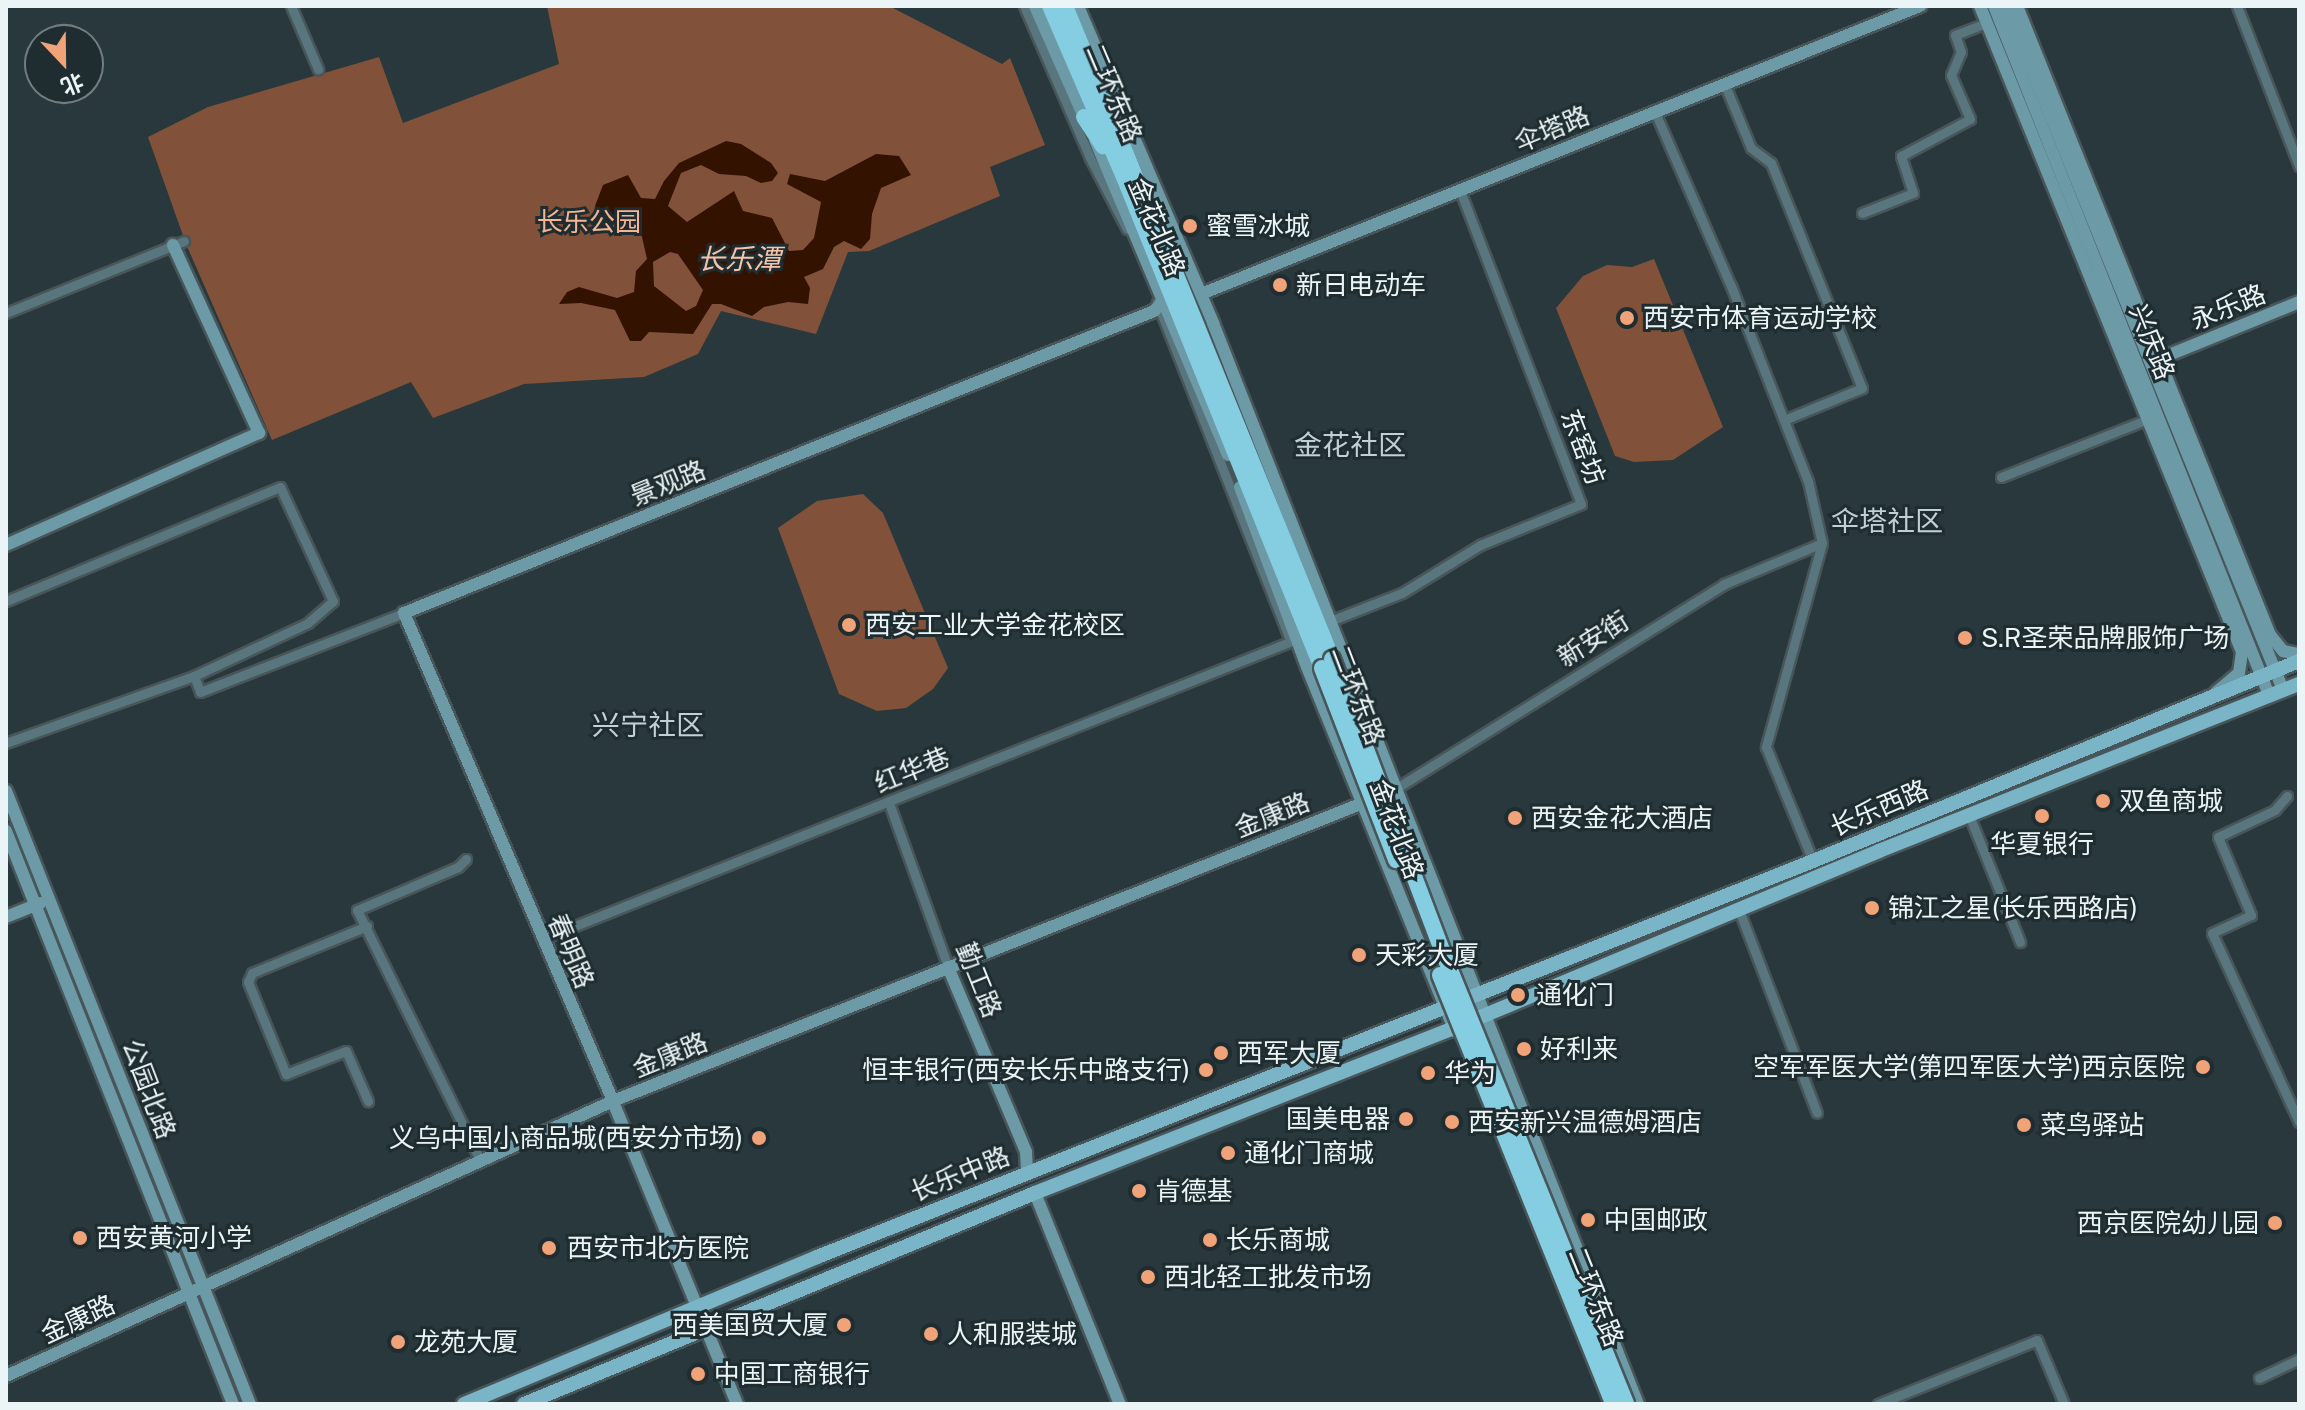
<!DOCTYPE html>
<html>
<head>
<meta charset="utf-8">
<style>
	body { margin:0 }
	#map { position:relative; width:2305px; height:1410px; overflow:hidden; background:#29383c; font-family:"Public Sans","Noto Sans SC",sans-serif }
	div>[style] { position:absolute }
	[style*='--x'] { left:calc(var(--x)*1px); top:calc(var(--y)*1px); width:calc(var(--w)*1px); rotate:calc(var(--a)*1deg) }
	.green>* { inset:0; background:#815239 }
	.water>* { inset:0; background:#341200 }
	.roads { filter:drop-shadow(2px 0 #48565a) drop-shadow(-2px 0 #48565a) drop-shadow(0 2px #48565a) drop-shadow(0 -2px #48565a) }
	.street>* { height:9px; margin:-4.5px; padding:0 4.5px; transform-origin:4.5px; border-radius:4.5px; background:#59767e }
	.secondary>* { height:12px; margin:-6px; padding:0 6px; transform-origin:6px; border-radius:6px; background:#6c9aa6 }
	.primary>* { height:14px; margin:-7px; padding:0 7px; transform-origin:7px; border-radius:7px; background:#79b5c6 }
	.highway>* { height:16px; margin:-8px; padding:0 8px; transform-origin:8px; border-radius:8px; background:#85cee2 }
	.bridges { filter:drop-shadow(2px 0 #48565a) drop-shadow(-2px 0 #48565a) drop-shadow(0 2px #48565a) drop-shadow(0 -2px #48565a) }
	.highway-bridge>* { height:16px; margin:-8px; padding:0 8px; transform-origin:8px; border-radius:8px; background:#85cee2 }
	.dots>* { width:22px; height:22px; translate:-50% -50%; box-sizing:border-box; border:4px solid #1f2d31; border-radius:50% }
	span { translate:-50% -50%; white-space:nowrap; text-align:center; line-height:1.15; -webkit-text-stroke:6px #1f2d31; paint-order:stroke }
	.street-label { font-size:26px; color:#ebf4f6 }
	.park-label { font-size:26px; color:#f5b595 }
	.poi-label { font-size:26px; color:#ebf4f6 }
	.left { translate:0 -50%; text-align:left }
	.right { translate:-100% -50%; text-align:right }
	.water-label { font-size:28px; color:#f4c4ab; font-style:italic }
	.neighbourhood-label { font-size:28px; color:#c0d1d6 }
	.frame { position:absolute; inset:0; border:8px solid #ebf4f6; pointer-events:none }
	.north { position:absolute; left:24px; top:24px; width:80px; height:80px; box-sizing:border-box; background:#1f2d31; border:2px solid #717d80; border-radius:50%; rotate:158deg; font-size:22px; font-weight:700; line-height:32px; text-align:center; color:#ebf4f6 }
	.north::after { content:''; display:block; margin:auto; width:28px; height:36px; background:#f0a279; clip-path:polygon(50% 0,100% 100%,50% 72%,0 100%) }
</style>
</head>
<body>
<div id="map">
	<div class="green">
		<div style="clip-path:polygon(547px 6px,889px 6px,1002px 64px,1010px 58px,1045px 145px,990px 167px,1000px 196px,869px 251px,848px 252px,816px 334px,721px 311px,698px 354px,644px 377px,524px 384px,433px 418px,411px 382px,272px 440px,186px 244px,148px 137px,208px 107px,379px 57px,403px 123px,559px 64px)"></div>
		<div style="clip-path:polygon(1654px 259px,1723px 427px,1673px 460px,1634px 462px,1615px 456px,1556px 308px,1583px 276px,1607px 265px,1632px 267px)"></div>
		<div style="clip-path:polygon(863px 494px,883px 513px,948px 668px,933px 689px,906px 708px,877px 711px,839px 694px,778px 528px,817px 501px)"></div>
	</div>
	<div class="water">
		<div style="clip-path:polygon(evenodd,726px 141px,741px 144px,771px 163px,778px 173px,772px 181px,761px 183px,746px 176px,719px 174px,701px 165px,681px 173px,668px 206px,687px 222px,734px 191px,743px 211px,772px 218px,789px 251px,803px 250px,814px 238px,821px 202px,787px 184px,790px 174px,825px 181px,876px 154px,899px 156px,911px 175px,881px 188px,872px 214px,870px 239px,861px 249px,844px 241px,834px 247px,823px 269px,804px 277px,810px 288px,808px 304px,788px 302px,764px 307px,752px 316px,721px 304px,712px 304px,693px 334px,649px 332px,641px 341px,630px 341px,615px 310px,581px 303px,559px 304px,567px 292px,579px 287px,617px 298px,634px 292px,636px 271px,647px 259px,639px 224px,629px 216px,615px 219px,593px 235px,595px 206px,603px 185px,628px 175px,641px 198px,655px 199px,664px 181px,679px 163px,726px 141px,670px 252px,678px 254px,703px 290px,696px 306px,686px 311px,654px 286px,653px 262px,670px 252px)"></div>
	</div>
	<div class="roads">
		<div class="street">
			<div style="--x:291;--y:6;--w:69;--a:66.8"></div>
			<div style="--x:1024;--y:6;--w:166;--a:66.5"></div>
			<div style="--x:1090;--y:158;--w:80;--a:62.5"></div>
			<div style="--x:2237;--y:6;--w:172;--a:68.8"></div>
			<div style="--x:1724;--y:83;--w:70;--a:67.4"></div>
			<div style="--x:1751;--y:148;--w:25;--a:37"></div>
			<div style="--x:1771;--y:163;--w:243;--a:68"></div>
			<div style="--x:1862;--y:388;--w:84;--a:157.7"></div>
			<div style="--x:1654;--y:110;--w:192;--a:66.4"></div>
			<div style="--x:1731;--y:286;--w:210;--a:68.5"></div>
			<div style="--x:1808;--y:481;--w:64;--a:77.3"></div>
			<div style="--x:1822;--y:543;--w:212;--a:105.4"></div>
			<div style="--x:1766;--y:747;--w:123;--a:67.6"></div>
			<div style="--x:1862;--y:213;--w:55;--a:-21.4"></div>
			<div style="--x:1913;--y:193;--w:39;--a:-108"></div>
			<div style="--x:1901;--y:156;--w:78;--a:-28.2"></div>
			<div style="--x:1970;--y:119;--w:48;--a:-113.4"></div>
			<div style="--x:1951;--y:75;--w:25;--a:-67"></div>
			<div style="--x:1961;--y:52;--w:18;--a:-109"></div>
			<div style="--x:1955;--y:35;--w:33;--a:-21"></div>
			<div style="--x:1157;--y:302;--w:358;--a:68.5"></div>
			<div style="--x:1288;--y:635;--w:10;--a:24"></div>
			<div style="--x:6;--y:313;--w:192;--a:-22"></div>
			<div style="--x:2001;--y:477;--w:158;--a:-21.5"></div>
			<div style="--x:6;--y:601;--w:297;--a:-22.6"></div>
			<div style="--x:280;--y:487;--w:126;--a:65.1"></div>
			<div style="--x:333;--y:601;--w:33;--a:139"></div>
			<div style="--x:308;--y:623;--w:126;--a:155.1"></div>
			<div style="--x:194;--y:676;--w:200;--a:160.4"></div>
			<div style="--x:1330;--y:621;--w:77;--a:-21.3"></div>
			<div style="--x:1402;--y:593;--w:92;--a:-31.6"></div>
			<div style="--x:1480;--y:545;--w:109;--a:-22.1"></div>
			<div style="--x:1581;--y:504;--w:336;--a:-111.1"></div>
			<div style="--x:194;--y:676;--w:17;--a:69"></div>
			<div style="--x:200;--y:692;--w:219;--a:-21.2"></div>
			<div style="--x:1395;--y:789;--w:388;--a:-31.9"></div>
			<div style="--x:1724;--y:584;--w:106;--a:-22.7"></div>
			<div style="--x:2287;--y:796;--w:18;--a:131"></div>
			<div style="--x:2275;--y:810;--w:63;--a:154.7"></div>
			<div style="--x:2218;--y:837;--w:85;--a:67.1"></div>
			<div style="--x:2251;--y:915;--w:43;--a:155.2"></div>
			<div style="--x:2212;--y:933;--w:208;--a:65.3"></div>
			<div style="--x:889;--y:803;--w:174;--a:70.2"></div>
			<div style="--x:1969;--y:815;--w:137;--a:68.1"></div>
			<div style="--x:466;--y:859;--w:11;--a:135"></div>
			<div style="--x:458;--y:867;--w:110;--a:156.9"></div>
			<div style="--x:357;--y:910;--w:279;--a:63.8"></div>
			<div style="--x:1739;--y:910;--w:217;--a:69"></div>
			<div style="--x:367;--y:926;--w:124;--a:157.8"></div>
			<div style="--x:252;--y:973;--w:10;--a:114"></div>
			<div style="--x:248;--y:982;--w:100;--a:67.6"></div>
			<div style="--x:286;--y:1074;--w:64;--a:-21"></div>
			<div style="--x:346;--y:1051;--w:55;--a:66.3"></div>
			<div style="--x:542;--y:939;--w:812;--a:-21.67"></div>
			<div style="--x:2259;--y:1378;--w:44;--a:-25.4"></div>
			<div style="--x:1878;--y:1404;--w:171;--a:-21.9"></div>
			<div style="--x:2037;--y:1340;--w:69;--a:67.1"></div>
		</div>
		<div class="secondary">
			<div style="--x:1035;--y:6;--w:129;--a:66.2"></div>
			<div style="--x:1078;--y:6;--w:345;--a:66.9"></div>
			<div style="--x:1213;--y:323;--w:1162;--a:68.54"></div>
			<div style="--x:1980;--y:6;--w:697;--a:67.92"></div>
			<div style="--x:2242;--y:652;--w:21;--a:98"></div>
			<div style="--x:2239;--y:673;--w:30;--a:140"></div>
			<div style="--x:1994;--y:6;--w:742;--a:68.24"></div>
			<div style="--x:2006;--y:6;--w:738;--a:67.95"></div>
			<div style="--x:2017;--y:6;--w:678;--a:68.09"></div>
			<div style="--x:2270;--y:635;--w:21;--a:51"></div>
			<div style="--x:2283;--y:651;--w:16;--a:11"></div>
			<div style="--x:1095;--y:140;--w:342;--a:67.1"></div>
			<div style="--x:1201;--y:294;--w:775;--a:-21.83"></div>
			<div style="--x:2154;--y:361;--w:157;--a:-22.1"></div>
			<div style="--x:1240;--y:487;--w:192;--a:69.6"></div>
			<div style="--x:1307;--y:667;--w:393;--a:67.9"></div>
			<div style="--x:6;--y:545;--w:277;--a:-23.9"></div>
			<div style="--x:259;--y:433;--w:207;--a:-114.6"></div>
			<div style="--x:6;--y:791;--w:660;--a:68.3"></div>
			<div style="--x:6;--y:831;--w:616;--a:68.39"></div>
			<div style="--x:6;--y:917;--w:37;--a:-22"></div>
			<div style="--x:948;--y:967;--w:201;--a:67.1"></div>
			<div style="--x:1026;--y:1152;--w:21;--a:87"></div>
			<div style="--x:1035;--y:1193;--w:227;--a:68.1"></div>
			<div style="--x:6;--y:1376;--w:666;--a:-24.37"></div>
			<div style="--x:613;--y:1101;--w:807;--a:-21.67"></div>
			<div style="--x:737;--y:1404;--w:327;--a:-112.3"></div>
			<div style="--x:613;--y:1101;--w:531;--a:-113.18"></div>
			<div style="--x:404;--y:613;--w:809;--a:-21.93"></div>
			<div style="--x:1154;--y:311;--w:15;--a:-48"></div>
		</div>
		<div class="primary">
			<div style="--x:464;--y:1404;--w:382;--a:-22.6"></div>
			<div style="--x:817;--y:1257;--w:1072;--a:-21.68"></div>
			<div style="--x:1813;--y:861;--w:526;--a:-22.37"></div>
			<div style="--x:524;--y:1404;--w:553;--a:-22.44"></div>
			<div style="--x:1035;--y:1193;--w:450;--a:-21.5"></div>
			<div style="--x:1454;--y:1028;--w:460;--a:-22.6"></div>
			<div style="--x:1879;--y:851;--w:452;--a:-21.7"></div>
		</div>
		<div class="highway">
			<div style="--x:1050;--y:6;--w:186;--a:66.6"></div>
			<div style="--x:1124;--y:177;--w:529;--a:68.04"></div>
			<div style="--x:1065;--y:6;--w:191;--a:67.6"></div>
			<div style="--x:1084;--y:117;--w:35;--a:57"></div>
			<div style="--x:1155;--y:223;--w:471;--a:67.9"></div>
		</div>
	</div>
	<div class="bridges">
		<div class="highway-bridge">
			<div style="--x:1332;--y:659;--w:322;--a:69.3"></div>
			<div style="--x:1446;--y:960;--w:479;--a:67.9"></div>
			<div style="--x:1322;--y:668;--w:206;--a:68.9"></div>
			<div style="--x:1440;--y:975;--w:463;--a:68"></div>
		</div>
	</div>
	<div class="dots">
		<div style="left:1190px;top:226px;background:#f0a279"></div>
		<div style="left:1280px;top:285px;background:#f0a279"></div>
		<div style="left:1627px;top:318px;background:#f0a279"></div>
		<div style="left:849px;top:625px;background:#f0a279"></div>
		<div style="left:1965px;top:638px;background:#f0a279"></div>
		<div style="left:2103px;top:801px;background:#f0a279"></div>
		<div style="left:2042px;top:816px;background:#f0a279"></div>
		<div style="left:1515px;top:818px;background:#f0a279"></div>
		<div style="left:1872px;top:908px;background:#f0a279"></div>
		<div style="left:1359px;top:955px;background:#f0a279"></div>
		<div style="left:1518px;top:995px;background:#f0a279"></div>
		<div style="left:1524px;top:1049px;background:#f0a279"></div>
		<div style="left:1221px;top:1053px;background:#f0a279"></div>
		<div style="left:2203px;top:1067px;background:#f0a279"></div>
		<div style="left:1206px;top:1070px;background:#f0a279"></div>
		<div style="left:1428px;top:1073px;background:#f0a279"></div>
		<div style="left:1406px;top:1119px;background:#f0a279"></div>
		<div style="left:1452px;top:1122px;background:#f0a279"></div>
		<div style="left:2024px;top:1125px;background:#f0a279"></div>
		<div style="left:759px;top:1138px;background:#f0a279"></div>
		<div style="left:1228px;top:1153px;background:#f0a279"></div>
		<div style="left:1139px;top:1191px;background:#f0a279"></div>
		<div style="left:1588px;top:1220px;background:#f0a279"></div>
		<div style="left:2275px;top:1223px;background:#f0a279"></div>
		<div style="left:80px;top:1238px;background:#f0a279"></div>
		<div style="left:1210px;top:1240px;background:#f0a279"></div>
		<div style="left:549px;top:1248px;background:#f0a279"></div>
		<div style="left:1148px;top:1277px;background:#f0a279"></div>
		<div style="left:844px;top:1325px;background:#f0a279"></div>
		<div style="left:931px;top:1334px;background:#f0a279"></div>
		<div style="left:398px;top:1342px;background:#f0a279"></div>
		<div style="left:698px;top:1374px;background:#f0a279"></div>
	</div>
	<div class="street-label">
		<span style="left:1114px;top:93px;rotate:67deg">二环东路</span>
		<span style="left:1552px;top:129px;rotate:-23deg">伞塔路</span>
		<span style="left:1157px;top:227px;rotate:67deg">金花北路</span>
		<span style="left:2228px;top:307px;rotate:-22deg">永乐路</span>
		<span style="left:2152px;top:342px;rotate:68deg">兴庆路</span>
		<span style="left:1583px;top:447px;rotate:69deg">东窑坊</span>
		<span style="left:668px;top:483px;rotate:-22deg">景观路</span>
		<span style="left:1593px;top:639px;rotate:-32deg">新安街</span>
		<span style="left:1358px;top:695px;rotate:69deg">二环东路</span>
		<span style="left:912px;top:770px;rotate:-22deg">红华巷</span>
		<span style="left:1879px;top:808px;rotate:-23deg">长乐西路</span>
		<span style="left:1272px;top:815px;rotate:-22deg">金康路</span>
		<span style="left:1397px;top:829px;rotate:69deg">金花北路</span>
		<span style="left:571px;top:951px;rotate:67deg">春明路</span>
		<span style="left:979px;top:980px;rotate:68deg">勤工路</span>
		<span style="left:670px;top:1055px;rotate:-22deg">金康路</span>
		<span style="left:149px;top:1089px;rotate:69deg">公园北路</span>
		<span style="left:960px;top:1174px;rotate:-22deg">长乐中路</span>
		<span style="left:1596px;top:1297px;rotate:68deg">二环东路</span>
		<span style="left:78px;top:1319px;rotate:-25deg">金康路</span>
	</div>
	<div class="park-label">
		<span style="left:589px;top:222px">长乐公园</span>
	</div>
	<div class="poi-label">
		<span class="left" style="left:1206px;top:226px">蜜雪冰城</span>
		<span class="left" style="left:1296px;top:285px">新日电动车</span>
		<span class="left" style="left:1643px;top:318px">西安市体育运动学校</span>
		<span class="left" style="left:865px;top:625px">西安工业大学金花校区</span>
		<span class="left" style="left:1981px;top:638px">S.R圣荣品牌服饰广场</span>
		<span class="left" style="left:2119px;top:801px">双鱼商城</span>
		<span class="left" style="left:1531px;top:818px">西安金花大酒店</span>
		<span style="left:2042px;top:844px">华夏银行</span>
		<span class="left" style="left:1888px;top:908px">锦江之星(长乐西路店)</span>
		<span class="left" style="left:1375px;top:955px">天彩大厦</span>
		<span class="left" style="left:1536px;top:995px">通化门</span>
		<span class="left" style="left:1540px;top:1049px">好利来</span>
		<span class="left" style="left:1237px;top:1053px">西军大厦</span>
		<span class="right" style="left:2185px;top:1067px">空军军医大学(第四军医大学)西京医院</span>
		<span class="right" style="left:1190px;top:1070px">恒丰银行(西安长乐中路支行)</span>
		<span class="left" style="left:1444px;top:1073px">华为</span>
		<span class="right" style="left:1390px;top:1119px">国美电器</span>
		<span class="left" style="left:1468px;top:1122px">西安新兴温德姆酒店</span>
		<span class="left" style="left:2040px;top:1125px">菜鸟驿站</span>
		<span class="right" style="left:743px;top:1138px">义乌中国小商品城(西安分市场)</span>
		<span class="left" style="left:1244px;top:1153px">通化门商城</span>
		<span class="left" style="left:1155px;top:1191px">肯德基</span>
		<span class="left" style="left:1604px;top:1220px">中国邮政</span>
		<span class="right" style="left:2259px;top:1223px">西京医院幼儿园</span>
		<span class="left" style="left:96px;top:1238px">西安黄河小学</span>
		<span class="left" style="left:1226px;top:1240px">长乐商城</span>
		<span class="left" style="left:567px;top:1248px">西安市北方医院</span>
		<span class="left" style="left:1164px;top:1277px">西北轻工批发市场</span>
		<span class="right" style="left:828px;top:1325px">西美国贸大厦</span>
		<span class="left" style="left:947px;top:1334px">人和服装城</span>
		<span class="left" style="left:414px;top:1342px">龙苑大厦</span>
		<span class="left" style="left:714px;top:1374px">中国工商银行</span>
	</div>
	<div class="water-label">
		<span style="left:739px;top:259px">长乐潭</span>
	</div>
	<div class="neighbourhood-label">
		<span style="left:1350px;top:445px">金花社区</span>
		<span style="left:1887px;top:521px">伞塔社区</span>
		<span style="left:648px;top:725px">兴宁社区</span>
	</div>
	<div class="frame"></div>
	<div class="north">北</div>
</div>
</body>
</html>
